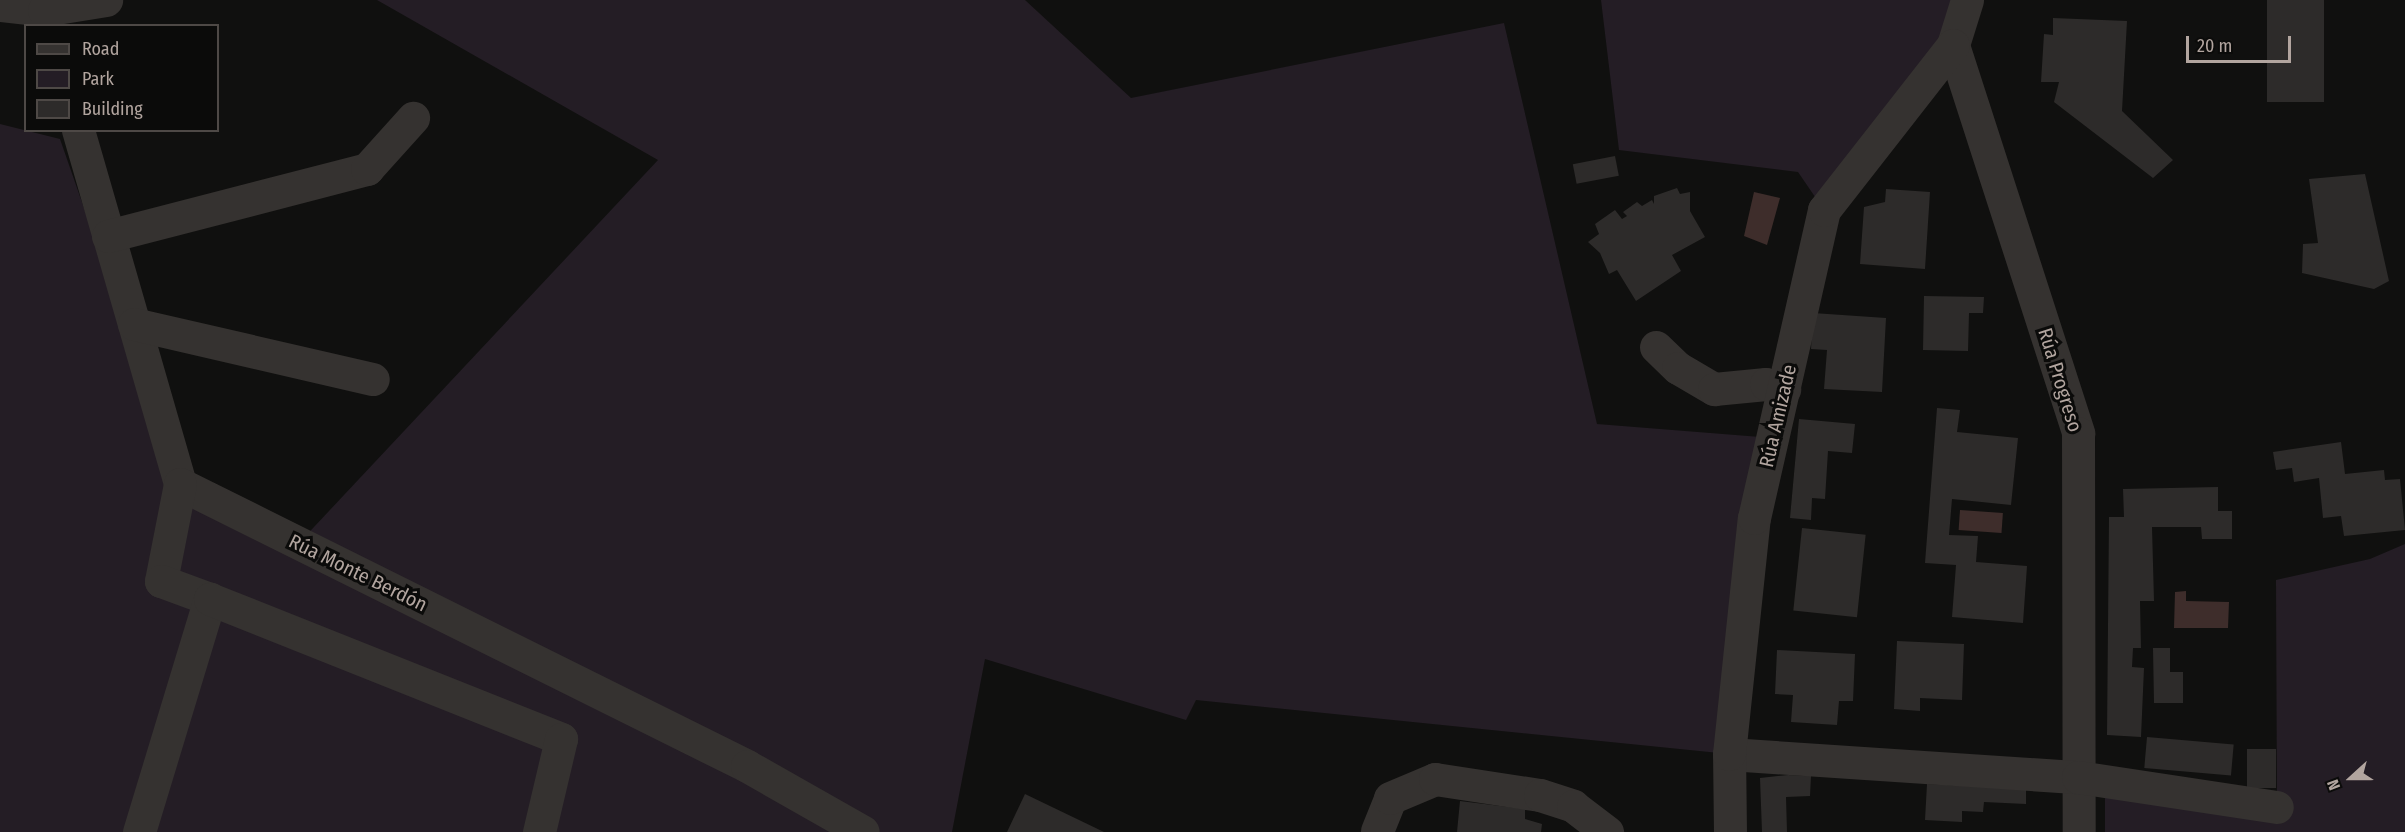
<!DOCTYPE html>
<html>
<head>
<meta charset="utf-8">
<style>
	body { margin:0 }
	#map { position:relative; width:2405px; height:832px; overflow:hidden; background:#10100f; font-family:"Fira Sans Condensed",sans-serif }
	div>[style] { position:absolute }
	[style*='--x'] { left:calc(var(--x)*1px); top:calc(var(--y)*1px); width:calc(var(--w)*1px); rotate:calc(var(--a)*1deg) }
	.green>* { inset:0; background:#241d25 }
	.water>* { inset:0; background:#3e2d2b; transform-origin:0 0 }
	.building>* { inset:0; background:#2d2b2a; transform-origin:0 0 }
	.minor>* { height:33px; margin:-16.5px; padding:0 16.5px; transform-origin:16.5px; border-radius:16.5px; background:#353230 }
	span { translate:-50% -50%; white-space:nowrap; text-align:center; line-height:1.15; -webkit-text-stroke:6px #0b0b0a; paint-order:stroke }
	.street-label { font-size:20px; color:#b2a59f }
	.legend { position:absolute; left:24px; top:24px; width:195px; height:108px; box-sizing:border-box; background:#0b0b0a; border:2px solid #4e4946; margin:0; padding:8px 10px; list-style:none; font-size:18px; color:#b2a59f }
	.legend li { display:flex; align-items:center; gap:12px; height:30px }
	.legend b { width:30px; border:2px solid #4e4946 }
	.north { position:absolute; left:2321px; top:748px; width:60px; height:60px; -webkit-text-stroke:4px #0b0b0a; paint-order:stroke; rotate:249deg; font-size:16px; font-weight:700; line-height:24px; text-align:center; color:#b2a59f }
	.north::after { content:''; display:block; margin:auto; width:21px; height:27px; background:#b2a59f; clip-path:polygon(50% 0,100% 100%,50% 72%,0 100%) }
	.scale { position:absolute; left:2186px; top:36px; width:105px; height:27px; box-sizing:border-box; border:3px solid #b2a59f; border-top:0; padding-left:8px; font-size:18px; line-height:21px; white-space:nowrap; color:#b2a59f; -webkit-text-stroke:4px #0b0b0a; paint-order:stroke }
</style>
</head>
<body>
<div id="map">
	<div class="green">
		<div style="clip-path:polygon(377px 0,1025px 0,1131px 98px,1504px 23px,1597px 424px,1773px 438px,1729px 754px,1196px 700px,1186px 720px,985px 659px,952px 832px,0 832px,0 124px,60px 139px,180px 484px,299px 543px,658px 160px)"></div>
		<div style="clip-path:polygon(1601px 0,1967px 0,1824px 210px,1798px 172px,1619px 150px)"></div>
		<div style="clip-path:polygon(2405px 544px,2405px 832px,2105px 832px,2105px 795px,2277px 807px,2276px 580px,2370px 559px)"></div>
	</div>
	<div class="water">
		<div style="clip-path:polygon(1754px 192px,1780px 198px,1767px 245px,1744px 236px)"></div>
		<div style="left:1960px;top:510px;width:43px;height:20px;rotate:4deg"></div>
		<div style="clip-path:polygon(2186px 591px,2186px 601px,2229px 602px,2228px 628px,2174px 628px,2175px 592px)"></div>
	</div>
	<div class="building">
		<div style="left:2267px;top:0;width:57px;height:102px"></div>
		<div style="clip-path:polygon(2053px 18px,2127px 21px,2122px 111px,2173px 160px,2153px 178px,2054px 102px,2059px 82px,2041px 82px,2044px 34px,2053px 35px)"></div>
		<div style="left:1615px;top:156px;width:20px;height:43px;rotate:79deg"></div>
		<div style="clip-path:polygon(2365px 174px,2389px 281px,2374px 289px,2302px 273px,2303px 244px,2318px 243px,2309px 179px)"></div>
		<div style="clip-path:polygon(1677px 188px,1680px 194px,1690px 192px,1690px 211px,1705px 237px,1672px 255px,1681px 271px,1636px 301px,1617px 270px,1609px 274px,1600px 253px,1588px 242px,1599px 234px,1595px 224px,1615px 210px,1622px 219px,1627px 216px,1623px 212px,1637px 202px,1642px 206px,1652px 200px,1654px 204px,1654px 196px)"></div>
		<div style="clip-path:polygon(1886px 189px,1930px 192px,1925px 269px,1860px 264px,1864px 207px,1885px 202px)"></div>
		<div style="clip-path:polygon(1924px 296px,1984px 297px,1983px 313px,1969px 313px,1968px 351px,1923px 350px)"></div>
		<div style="clip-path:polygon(1813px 313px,1886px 318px,1882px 392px,1824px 389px,1827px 350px,1811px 349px)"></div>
		<div style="clip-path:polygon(1937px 408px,1960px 410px,1957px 432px,2018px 438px,2011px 505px,1952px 499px,1949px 535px,1978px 536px,1976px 562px,2027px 566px,2023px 623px,1952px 617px,1956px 565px,1925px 563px)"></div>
		<div style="clip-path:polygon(1799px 419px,1855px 424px,1852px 453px,1828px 451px,1825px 499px,1812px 498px,1811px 520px,1790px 518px)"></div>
		<div style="clip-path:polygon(2341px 442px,2345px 474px,2384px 470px,2385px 480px,2400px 479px,2405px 530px,2344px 536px,2341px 516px,2323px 518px,2319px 478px,2294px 482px,2292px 468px,2276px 470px,2273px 452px)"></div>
		<div style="clip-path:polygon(2218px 487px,2218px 511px,2232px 511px,2232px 539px,2202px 539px,2201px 527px,2152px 527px,2154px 601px,2140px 601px,2141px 648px,2133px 648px,2132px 667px,2144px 668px,2141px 737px,2107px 735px,2109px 517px,2124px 517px,2123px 489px)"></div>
		<div style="left:1802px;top:528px;width:64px;height:83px;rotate:6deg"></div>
		<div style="clip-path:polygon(1897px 641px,1964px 644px,1962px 700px,1920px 698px,1920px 711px,1894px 709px)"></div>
		<div style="clip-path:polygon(2153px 648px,2170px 648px,2170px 672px,2183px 672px,2183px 703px,2154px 703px)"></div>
		<div style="clip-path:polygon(1777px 650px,1855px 654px,1853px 701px,1839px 701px,1837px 725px,1791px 722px,1793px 695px,1775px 694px)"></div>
		<div style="left:2147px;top:737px;width:87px;height:31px;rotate:5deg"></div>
		<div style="left:2247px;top:749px;width:29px;height:39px"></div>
		<div style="clip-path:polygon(1788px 775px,1811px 776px,1810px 796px,1786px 797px,1787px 832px,1762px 832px,1760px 778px)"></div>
		<div style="clip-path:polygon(1927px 784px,2026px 789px,2026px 804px,1984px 802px,1983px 812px,1962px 811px,1962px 822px,1925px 820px)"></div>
		<div style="clip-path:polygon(1025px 794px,1104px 832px,1007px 832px)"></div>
		<div style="clip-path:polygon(1460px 801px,1525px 809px,1525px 819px,1542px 824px,1541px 832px,1457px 832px)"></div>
	</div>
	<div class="minor">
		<div style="--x:1967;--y:0;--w:47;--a:107.3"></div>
		<div style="--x:1953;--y:45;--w:408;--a:72.1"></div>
		<div style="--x:2078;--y:433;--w:399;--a:89.9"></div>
		<div style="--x:0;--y:5;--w:44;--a:6.5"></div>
		<div style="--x:44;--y:10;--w:63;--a:-9.2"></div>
		<div style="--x:78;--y:130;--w:368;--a:73.9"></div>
		<div style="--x:180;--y:484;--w:633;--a:26.44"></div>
		<div style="--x:747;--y:766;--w:133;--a:29.6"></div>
		<div style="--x:108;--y:236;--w:268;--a:-14.5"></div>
		<div style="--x:367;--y:169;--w:69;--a:-48"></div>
		<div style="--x:134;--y:324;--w:245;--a:13"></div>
		<div style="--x:1656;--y:347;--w:30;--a:44"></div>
		<div style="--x:1678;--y:368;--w:42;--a:30.3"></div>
		<div style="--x:1714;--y:389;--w:52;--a:-5.5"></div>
		<div style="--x:1766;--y:384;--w:19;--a:16"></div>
		<div style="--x:180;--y:484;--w:99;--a:101.1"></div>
		<div style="--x:161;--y:581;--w:52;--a:20.2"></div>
		<div style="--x:1729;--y:754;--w:350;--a:3.8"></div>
		<div style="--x:2078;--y:777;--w:201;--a:8.6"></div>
		<div style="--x:1377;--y:831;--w:35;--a:-68"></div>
		<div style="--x:1390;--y:798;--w:49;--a:-22.9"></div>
		<div style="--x:1435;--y:779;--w:106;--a:8.7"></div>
		<div style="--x:1540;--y:795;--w:35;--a:18"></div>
		<div style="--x:1573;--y:806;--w:43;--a:37.4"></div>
		<div style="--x:139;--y:832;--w:244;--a:-73.1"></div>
		<div style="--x:210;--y:599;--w:378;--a:21.7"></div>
		<div style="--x:561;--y:739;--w:96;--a:103.3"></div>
		<div style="--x:1730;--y:832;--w:78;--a:-90.7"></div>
		<div style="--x:1729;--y:754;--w:237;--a:-84"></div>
		<div style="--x:1754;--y:518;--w:316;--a:-77.2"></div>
		<div style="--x:1824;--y:210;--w:209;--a:-52"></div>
	</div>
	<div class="street-label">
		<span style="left:2060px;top:380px;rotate:73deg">Rúa Progreso</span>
		<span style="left:1778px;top:416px;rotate:-77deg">Rúa Amizade</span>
		<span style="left:358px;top:573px;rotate:26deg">Rúa Monte Berdón</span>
	</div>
	<ul class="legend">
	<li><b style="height:8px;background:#353230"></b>Road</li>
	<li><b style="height:16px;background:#241d25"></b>Park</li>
	<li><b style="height:16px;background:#2d2b2a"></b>Building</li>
	</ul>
	<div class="north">N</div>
	<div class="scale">20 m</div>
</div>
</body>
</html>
